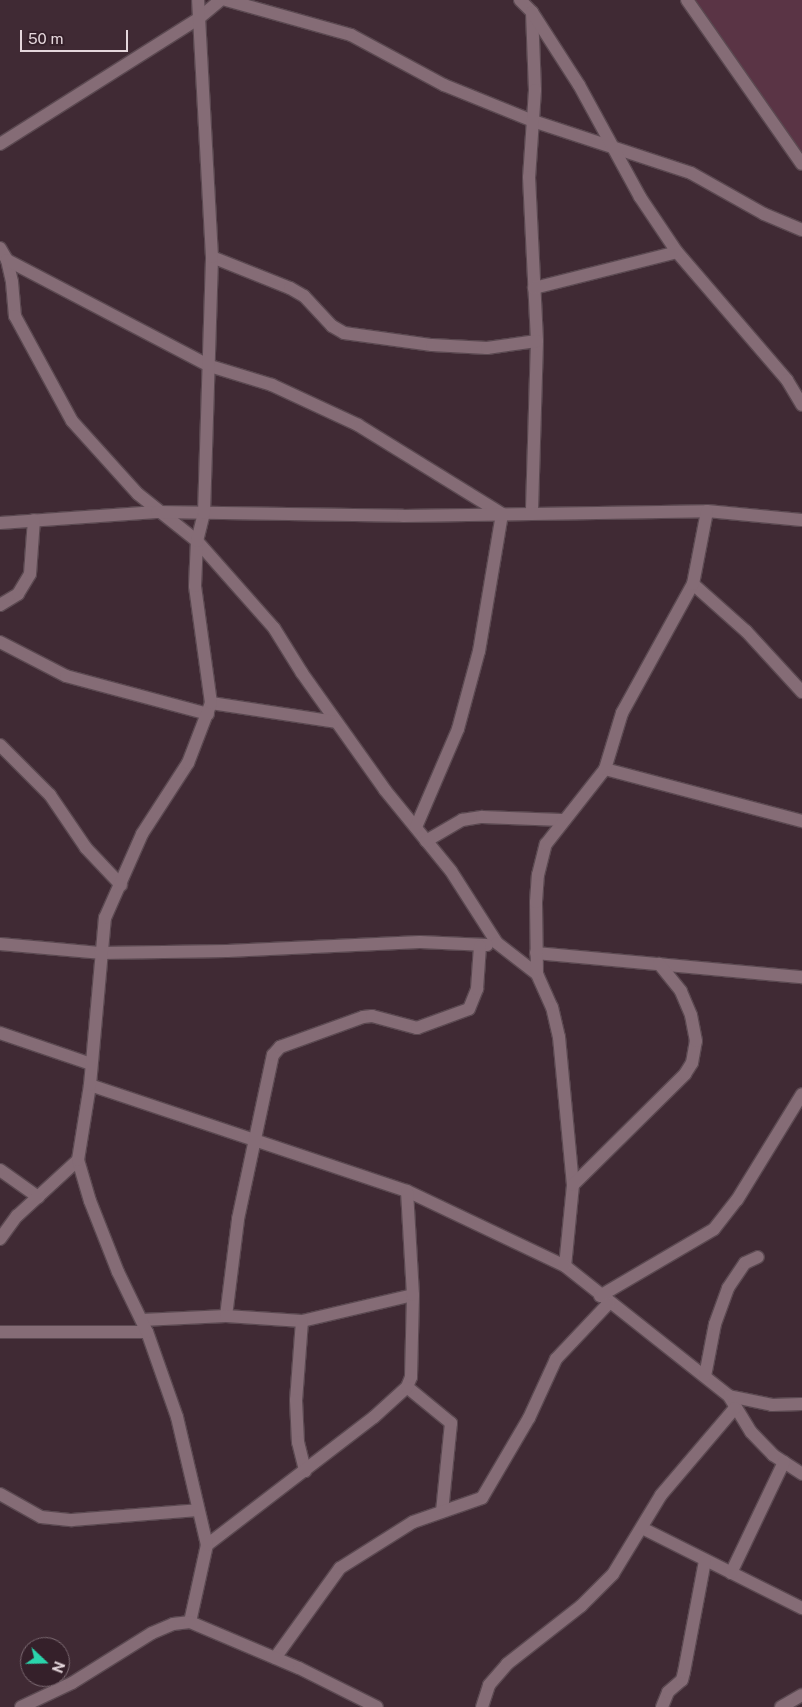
<!DOCTYPE html>
<html>
<head>
<meta charset="utf-8">
<style>
	body { margin:0 }
	#map { position:relative; width:802px; height:1707px; overflow:hidden; background:#402a34; font-family:"Public Sans",sans-serif }
	div>[style] { position:absolute }
	[style*='--x'] { left:calc(var(--x)*1px); top:calc(var(--y)*1px); width:calc(var(--w)*1px); rotate:calc(var(--a)*1deg) }
	.green>* { inset:0; background:#5a3445 }
	.roads { filter:drop-shadow(1px 0 #5b4951) drop-shadow(-1px 0 #5b4951) drop-shadow(0 1px #5b4951) drop-shadow(0 -1px #5b4951) }
	.minor>* { height:12px; margin:-6px; padding:0 6px; transform-origin:6px; border-radius:6px; background:#856c76 }
	span { translate:-50% -50%; white-space:nowrap; text-align:center; line-height:1.15; -webkit-text-stroke:4px #35202a; paint-order:stroke }
	.north { position:absolute; left:20px; top:1637px; width:50px; height:50px; box-sizing:border-box; background:#35202a; border:1px solid #7b6971; border-radius:50%; rotate:111deg; font-size:14px; font-weight:700; line-height:20px; text-align:center; color:#e5d7dc }
	.north::after { content:''; display:block; margin:auto; width:18px; height:22px; background:#2ad5ac; clip-path:polygon(50% 0,100% 100%,50% 72%,0 100%) }
	.scale { position:absolute; left:20px; top:30px; width:108px; height:22px; box-sizing:border-box; border:2px solid #e5d7dc; border-top:0; padding-left:6px; font-size:15px; line-height:18px; white-space:nowrap; color:#e5d7dc; -webkit-text-stroke:4px #35202a; paint-order:stroke }
</style>
</head>
<body>
<div id="map">
	<div class="green">
		<div style="clip-path:polygon(687px 0,802px 0,802px 157px)"></div>
	</div>
	<div class="roads">
		<div class="minor">
			<div style="--x:226;--y:0;--w:130;--a:15.6"></div>
			<div style="--x:351;--y:35;--w:106;--a:28.3"></div>
			<div style="--x:444;--y:85;--w:96;--a:22"></div>
			<div style="--x:533;--y:121;--w:166;--a:18.2"></div>
			<div style="--x:691;--y:173;--w:84;--a:29.3"></div>
			<div style="--x:764;--y:214;--w:41;--a:22.8"></div>
			<div style="--x:520;--y:0;--w:17;--a:45"></div>
			<div style="--x:532;--y:12;--w:78;--a:87.8"></div>
			<div style="--x:535;--y:90;--w:87;--a:93.9"></div>
			<div style="--x:529;--y:177;--w:164;--a:87.2"></div>
			<div style="--x:537;--y:341;--w:173;--a:91.7"></div>
			<div style="--x:687;--y:0;--w:200;--a:55"></div>
			<div style="--x:532;--y:12;--w:87;--a:57.2"></div>
			<div style="--x:579;--y:85;--w:128;--a:61.4"></div>
			<div style="--x:640;--y:197;--w:66;--a:56.1"></div>
			<div style="--x:677;--y:252;--w:169;--a:49.3"></div>
			<div style="--x:787;--y:380;--w:29;--a:59"></div>
			<div style="--x:0;--y:144;--w:234;--a:-32.3"></div>
			<div style="--x:198;--y:19;--w:30;--a:-40"></div>
			<div style="--x:0;--y:248;--w:14;--a:60"></div>
			<div style="--x:7;--y:260;--w:23;--a:77"></div>
			<div style="--x:12;--y:282;--w:34;--a:85"></div>
			<div style="--x:15;--y:316;--w:119;--a:61.5"></div>
			<div style="--x:72;--y:421;--w:98;--a:47.9"></div>
			<div style="--x:138;--y:494;--w:75;--a:38.5"></div>
			<div style="--x:197;--y:541;--w:116;--a:48.5"></div>
			<div style="--x:274;--y:628;--w:53;--a:58.1"></div>
			<div style="--x:302;--y:673;--w:143;--a:54.6"></div>
			<div style="--x:385;--y:790;--w:104;--a:50.8"></div>
			<div style="--x:451;--y:871;--w:85;--a:57.4"></div>
			<div style="--x:497;--y:943;--w:51;--a:37.8"></div>
			<div style="--x:537;--y:974;--w:36;--a:66"></div>
			<div style="--x:552;--y:1007;--w:31;--a:77"></div>
			<div style="--x:559;--y:1037;--w:149;--a:84.6"></div>
			<div style="--x:573;--y:1185;--w:81;--a:95.6"></div>
			<div style="--x:565;--y:1266;--w:209;--a:38.4"></div>
			<div style="--x:729;--y:1396;--w:42;--a:58.6"></div>
			<div style="--x:751;--y:1432;--w:32;--a:46"></div>
			<div style="--x:773;--y:1455;--w:35;--a:33"></div>
			<div style="--x:212;--y:257;--w:84;--a:21.7"></div>
			<div style="--x:290;--y:288;--w:16;--a:30"></div>
			<div style="--x:304;--y:296;--w:41;--a:47"></div>
			<div style="--x:332;--y:326;--w:14;--a:30"></div>
			<div style="--x:344;--y:333;--w:89;--a:7.8"></div>
			<div style="--x:432;--y:345;--w:55;--a:3.1"></div>
			<div style="--x:487;--y:348;--w:50;--a:-8"></div>
			<div style="--x:7;--y:260;--w:229;--a:27.6"></div>
			<div style="--x:210;--y:366;--w:65;--a:17"></div>
			<div style="--x:272;--y:385;--w:95;--a:24.9"></div>
			<div style="--x:358;--y:425;--w:169;--a:31.7"></div>
			<div style="--x:502;--y:514;--w:139;--a:99.5"></div>
			<div style="--x:479;--y:651;--w:81;--a:105.1"></div>
			<div style="--x:458;--y:729;--w:107;--a:113.2"></div>
			<div style="--x:534;--y:288;--w:147;--a:-14.1"></div>
			<div style="--x:0;--y:523;--w:157;--a:-4"></div>
			<div style="--x:157;--y:512;--w:246;--a:0.9"></div>
			<div style="--x:403;--y:516;--w:304;--a:-0.9"></div>
			<div style="--x:707;--y:511;--w:95;--a:5.4"></div>
			<div style="--x:693;--y:584;--w:71;--a:41.6"></div>
			<div style="--x:746;--y:631;--w:83;--a:47.4"></div>
			<div style="--x:0;--y:605;--w:21;--a:-31"></div>
			<div style="--x:18;--y:594;--w:23;--a:-59"></div>
			<div style="--x:30;--y:574;--w:54;--a:-85.8"></div>
			<div style="--x:0;--y:642;--w:74;--a:27.3"></div>
			<div style="--x:66;--y:676;--w:147;--a:15"></div>
			<div style="--x:211;--y:703;--w:126;--a:8.6"></div>
			<div style="--x:0;--y:745;--w:71;--a:45"></div>
			<div style="--x:50;--y:795;--w:64;--a:55.8"></div>
			<div style="--x:86;--y:848;--w:51;--a:46.6"></div>
			<div style="--x:605;--y:769;--w:204;--a:14.8"></div>
			<div style="--x:426;--y:841;--w:42;--a:-30.3"></div>
			<div style="--x:462;--y:820;--w:20;--a:-9"></div>
			<div style="--x:482;--y:817;--w:80;--a:2.1"></div>
			<div style="--x:0;--y:944;--w:100;--a:5.1"></div>
			<div style="--x:100;--y:953;--w:127;--a:-0.9"></div>
			<div style="--x:227;--y:951;--w:193;--a:-2.7"></div>
			<div style="--x:420;--y:942;--w:67;--a:2.6"></div>
			<div style="--x:536;--y:953;--w:267;--a:5.2"></div>
			<div style="--x:537;--y:974;--w:72;--a:-90.8"></div>
			<div style="--x:536;--y:902;--w:27;--a:-86"></div>
			<div style="--x:538;--y:875;--w:32;--a:-76"></div>
			<div style="--x:546;--y:844;--w:95;--a:-51.8"></div>
			<div style="--x:605;--y:769;--w:59;--a:-73.1"></div>
			<div style="--x:622;--y:713;--w:147;--a:-61.2"></div>
			<div style="--x:693;--y:584;--w:74;--a:-79.1"></div>
			<div style="--x:0;--y:1033;--w:96;--a:18.8"></div>
			<div style="--x:90;--y:1085;--w:334;--a:18.5"></div>
			<div style="--x:407;--y:1191;--w:175;--a:25.4"></div>
			<div style="--x:0;--y:1170;--w:47;--a:35.4"></div>
			<div style="--x:573;--y:1185;--w:158;--a:-44.7"></div>
			<div style="--x:685;--y:1074;--w:13;--a:-58"></div>
			<div style="--x:692;--y:1063;--w:22;--a:-80"></div>
			<div style="--x:696;--y:1041;--w:26;--a:-101"></div>
			<div style="--x:691;--y:1015;--w:26;--a:-113"></div>
			<div style="--x:681;--y:991;--w:35;--a:-129"></div>
			<div style="--x:0;--y:1239;--w:29;--a:-54"></div>
			<div style="--x:17;--y:1216;--w:83;--a:-42.6"></div>
			<div style="--x:600;--y:1296;--w:132;--a:-30.4"></div>
			<div style="--x:714;--y:1229;--w:37;--a:-52"></div>
			<div style="--x:737;--y:1200;--w:124;--a:-58.5"></div>
			<div style="--x:226;--y:1316;--w:98;--a:-82.9"></div>
			<div style="--x:238;--y:1219;--w:168;--a:-78"></div>
			<div style="--x:273;--y:1055;--w:11;--a:-49"></div>
			<div style="--x:280;--y:1047;--w:88;--a:-19.9"></div>
			<div style="--x:363;--y:1017;--w:9;--a:-6"></div>
			<div style="--x:372;--y:1016;--w:47;--a:14.9"></div>
			<div style="--x:417;--y:1028;--w:55;--a:-20.1"></div>
			<div style="--x:469;--y:1009;--w:22;--a:-68"></div>
			<div style="--x:477;--y:989;--w:43;--a:-86"></div>
			<div style="--x:142;--y:1320;--w:84;--a:-2.7"></div>
			<div style="--x:226;--y:1316;--w:76;--a:3.8"></div>
			<div style="--x:302;--y:1321;--w:114;--a:-13.2"></div>
			<div style="--x:302;--y:1321;--w:79;--a:94.3"></div>
			<div style="--x:296;--y:1400;--w:42;--a:87.3"></div>
			<div style="--x:298;--y:1442;--w:30;--a:76"></div>
			<div style="--x:0;--y:1332;--w:147;--a:0"></div>
			<div style="--x:705;--y:1376;--w:53;--a:-79.1"></div>
			<div style="--x:715;--y:1324;--w:38;--a:-70"></div>
			<div style="--x:728;--y:1288;--w:30;--a:-56"></div>
			<div style="--x:745;--y:1263;--w:14;--a:-25"></div>
			<div style="--x:407;--y:1387;--w:57;--a:39.3"></div>
			<div style="--x:451;--y:1423;--w:89;--a:95.8"></div>
			<div style="--x:729;--y:1396;--w:44;--a:11.8"></div>
			<div style="--x:772;--y:1405;--w:30;--a:-2"></div>
			<div style="--x:0;--y:1494;--w:47;--a:29.3"></div>
			<div style="--x:41;--y:1517;--w:31;--a:6"></div>
			<div style="--x:72;--y:1520;--w:126;--a:-4.5"></div>
			<div style="--x:642;--y:1528;--w:179;--a:26.6"></div>
			<div style="--x:207;--y:1545;--w:210;--a:-37.5"></div>
			<div style="--x:374;--y:1417;--w:45;--a:-42.3"></div>
			<div style="--x:407;--y:1387;--w:11;--a:-68"></div>
			<div style="--x:411;--y:1377;--w:82;--a:-88.6"></div>
			<div style="--x:413;--y:1295;--w:104;--a:-93.3"></div>
			<div style="--x:731;--y:1573;--w:123;--a:-64.5"></div>
			<div style="--x:190;--y:1622;--w:79;--a:-77.6"></div>
			<div style="--x:207;--y:1545;--w:131;--a:-103.2"></div>
			<div style="--x:177;--y:1417;--w:90;--a:-109.4"></div>
			<div style="--x:147;--y:1332;--w:67;--a:-115.8"></div>
			<div style="--x:118;--y:1272;--w:76;--a:-111.5"></div>
			<div style="--x:90;--y:1201;--w:43;--a:-106.3"></div>
			<div style="--x:78;--y:1160;--w:76;--a:-80.9"></div>
			<div style="--x:90;--y:1085;--w:168;--a:-84.9"></div>
			<div style="--x:105;--y:918;--w:92;--a:-66.2"></div>
			<div style="--x:142;--y:834;--w:85;--a:-57.1"></div>
			<div style="--x:188;--y:763;--w:64;--a:-69"></div>
			<div style="--x:211;--y:703;--w:118;--a:-97.8"></div>
			<div style="--x:195;--y:586;--w:45;--a:-87.5"></div>
			<div style="--x:197;--y:541;--w:29;--a:-76"></div>
			<div style="--x:204;--y:513;--w:256;--a:-88.2"></div>
			<div style="--x:212;--y:257;--w:257;--a:-93.1"></div>
			<div style="--x:275;--y:1658;--w:111;--a:-54.2"></div>
			<div style="--x:340;--y:1568;--w:86;--a:-32.2"></div>
			<div style="--x:413;--y:1522;--w:73;--a:-19.2"></div>
			<div style="--x:482;--y:1498;--w:93;--a:-59.6"></div>
			<div style="--x:529;--y:1418;--w:65;--a:-65.4"></div>
			<div style="--x:556;--y:1359;--w:77;--a:-46.6"></div>
			<div style="--x:21;--y:1707;--w:56;--a:-25.2"></div>
			<div style="--x:72;--y:1683;--w:94;--a:-32"></div>
			<div style="--x:152;--y:1633;--w:23;--a:-23"></div>
			<div style="--x:173;--y:1624;--w:17;--a:-7"></div>
			<div style="--x:190;--y:1622;--w:118;--a:22.9"></div>
			<div style="--x:299;--y:1668;--w:87;--a:26.6"></div>
			<div style="--x:482;--y:1707;--w:23;--a:-72"></div>
			<div style="--x:489;--y:1685;--w:28;--a:-49"></div>
			<div style="--x:507;--y:1664;--w:94;--a:-38.1"></div>
			<div style="--x:581;--y:1606;--w:45;--a:-45"></div>
			<div style="--x:613;--y:1574;--w:92;--a:-58.7"></div>
			<div style="--x:661;--y:1495;--w:114;--a:-49.6"></div>
			<div style="--x:662;--y:1707;--w:16;--a:-68"></div>
			<div style="--x:668;--y:1692;--w:18;--a:-41"></div>
			<div style="--x:682;--y:1680;--w:8;--a:-76"></div>
			<div style="--x:684;--y:1672;--w:113;--a:-79.3"></div>
			<div style="--x:781;--y:1707;--w:24;--a:-30"></div>
		</div>
	</div>
	<div class="north">N</div>
	<div class="scale">50 m</div>
</div>
</body>
</html>
